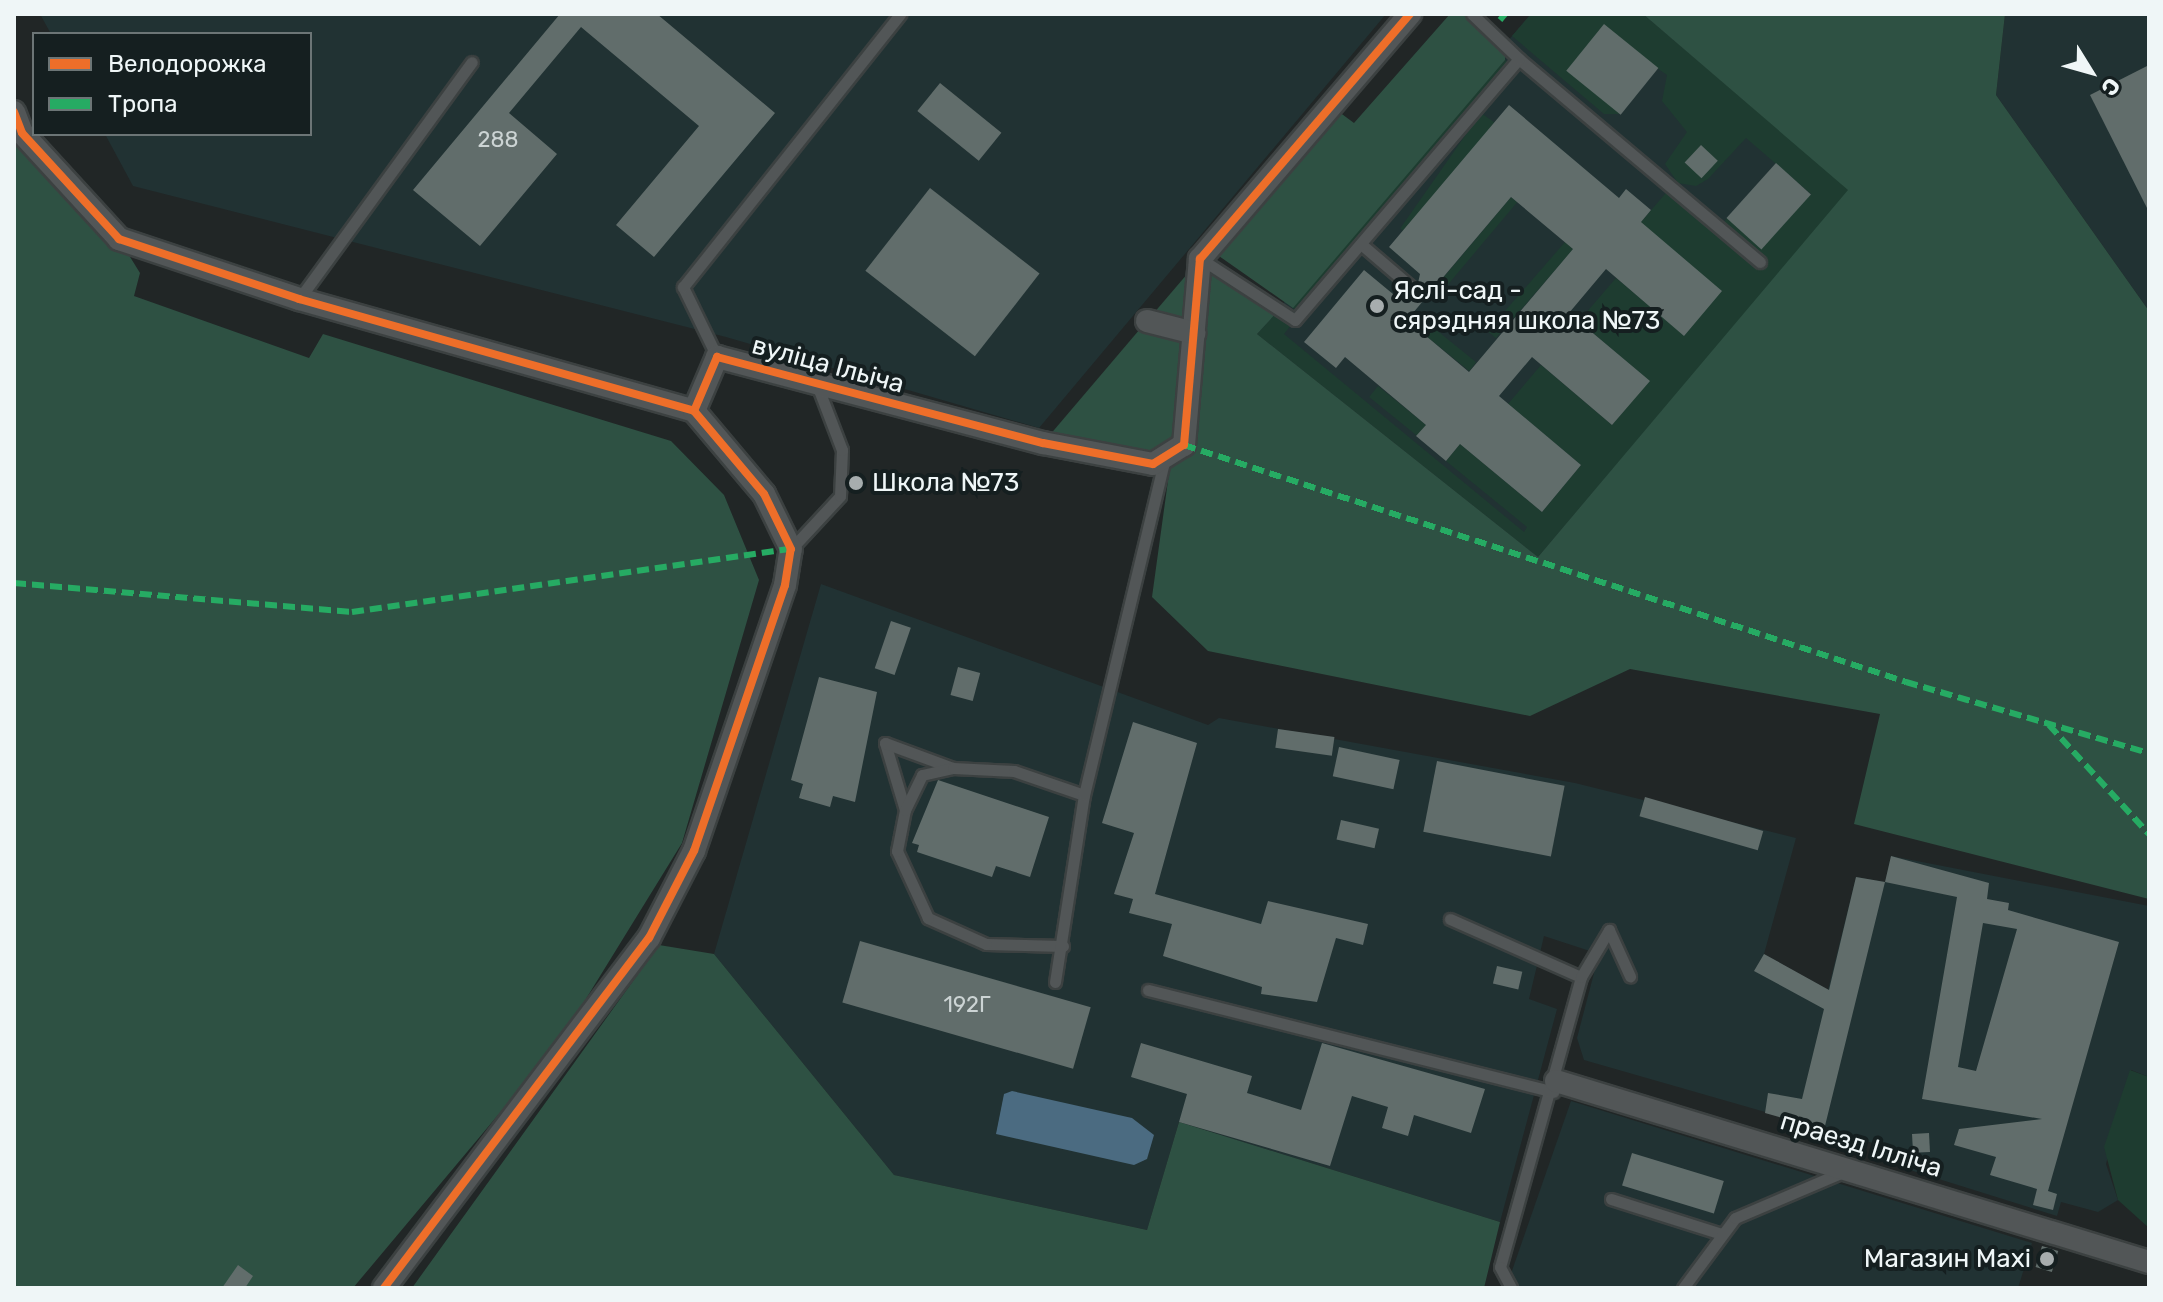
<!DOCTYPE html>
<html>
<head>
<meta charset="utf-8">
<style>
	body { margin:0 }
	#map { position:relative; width:2163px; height:1302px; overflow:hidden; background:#212626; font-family:Rubik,sans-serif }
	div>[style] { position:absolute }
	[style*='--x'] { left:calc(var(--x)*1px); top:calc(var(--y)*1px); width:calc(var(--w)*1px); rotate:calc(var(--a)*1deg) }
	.built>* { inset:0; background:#213233 }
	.green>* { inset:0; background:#1e3c30; transform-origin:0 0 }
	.forest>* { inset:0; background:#2e5143 }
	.water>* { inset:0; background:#4b6b81 }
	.building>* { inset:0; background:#616d6b; transform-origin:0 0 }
	.roads { filter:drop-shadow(2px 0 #3c4141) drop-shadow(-2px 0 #3c4141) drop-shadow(0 2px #3c4141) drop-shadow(0 -2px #3c4141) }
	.service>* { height:11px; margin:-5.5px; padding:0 5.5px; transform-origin:5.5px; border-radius:5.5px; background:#525657 }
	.minor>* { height:22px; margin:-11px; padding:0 11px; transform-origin:11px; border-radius:11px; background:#525657 }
	.quiet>* { height:6px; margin-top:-3px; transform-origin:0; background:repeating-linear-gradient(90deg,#26ab63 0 12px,transparent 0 18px) }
	.cycleway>* { height:8px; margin:-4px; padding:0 4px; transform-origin:4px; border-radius:4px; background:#ee6e29 }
	.dots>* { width:22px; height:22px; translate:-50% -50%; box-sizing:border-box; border:4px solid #151f20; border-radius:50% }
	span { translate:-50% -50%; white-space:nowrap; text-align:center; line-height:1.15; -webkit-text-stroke:8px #151f20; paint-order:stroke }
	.number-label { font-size:22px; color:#ccd4d4 }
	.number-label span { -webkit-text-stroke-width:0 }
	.poi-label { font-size:26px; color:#eff6f7 }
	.left { translate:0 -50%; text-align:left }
	.right { translate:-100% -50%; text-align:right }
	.street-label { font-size:26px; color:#eff6f7 }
	.frame { position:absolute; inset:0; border:16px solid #eff6f7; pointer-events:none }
	.legend { position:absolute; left:32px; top:32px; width:280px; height:104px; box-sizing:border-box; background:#151f20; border:2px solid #6c7576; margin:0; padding:10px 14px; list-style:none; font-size:24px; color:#eff6f7 }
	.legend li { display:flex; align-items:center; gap:16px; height:40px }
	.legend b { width:40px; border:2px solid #6c7576 }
	.north { position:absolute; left:2051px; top:32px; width:80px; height:80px; -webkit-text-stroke:6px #151f20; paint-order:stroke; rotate:127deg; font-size:22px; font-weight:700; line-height:32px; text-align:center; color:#eff6f7 }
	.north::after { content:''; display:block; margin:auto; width:28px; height:36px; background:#eff6f7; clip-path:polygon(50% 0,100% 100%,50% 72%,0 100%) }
</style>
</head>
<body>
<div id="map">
	<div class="built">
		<div style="clip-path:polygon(40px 14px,1386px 14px,1039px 428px,726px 337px,133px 186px,105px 134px,310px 134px,310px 34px,51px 34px)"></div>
		<div style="clip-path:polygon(1531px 14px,1643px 14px,1849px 190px,1538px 557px,1257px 334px)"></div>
		<div style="clip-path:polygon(2005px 14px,2149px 14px,2149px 311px,1996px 95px)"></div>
		<div style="clip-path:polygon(821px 584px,1208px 725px,1219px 718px,1575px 783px,1796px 838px,1764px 954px,1828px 990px,1856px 877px,1885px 882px,1891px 856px,2149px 906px,2149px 1077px,2131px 1070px,2106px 1164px,2118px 1200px,2098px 1212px,2061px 1202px,2057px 1216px,1894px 1165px,1883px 1146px,1584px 1060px,1577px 1038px,1599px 954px,1544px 936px,1529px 999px,1557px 1009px,1500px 1222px,1179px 1122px,1147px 1230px,894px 1175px,714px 954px)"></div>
		<div style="clip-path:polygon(1571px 1101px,2032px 1243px,2018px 1288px,1506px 1288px)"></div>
	</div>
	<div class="green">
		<div style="clip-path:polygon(1531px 14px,1643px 14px,1849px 190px,1538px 557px,1257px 334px,1279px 310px,1295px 320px,1284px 334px,1524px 532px,1527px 527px,1446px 461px,1460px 444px,1542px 512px,1581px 465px,1508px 404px,1541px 365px,1612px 425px,1649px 381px,1579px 321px,1616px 278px,1684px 335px,1641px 222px,1671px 187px,1720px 228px,1727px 218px,1811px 194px,1746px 138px,1708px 179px,1696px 186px,1678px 183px,1665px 164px,1687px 132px,1662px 101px,1667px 75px,1657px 68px,1619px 114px,1604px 114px,1512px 36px)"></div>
		<div style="left:1505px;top:60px;width:11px;height:326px;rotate:41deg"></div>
		<div style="left:1481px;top:113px;width:16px;height:141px;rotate:35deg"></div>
		<div style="left:1511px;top:197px;width:8px;height:116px;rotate:40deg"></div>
		<div style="left:1565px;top:242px;width:11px;height:118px;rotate:41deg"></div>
		<div style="left:1414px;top:312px;width:80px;height:11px;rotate:39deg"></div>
		<div style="left:1378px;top:386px;width:62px;height:14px;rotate:39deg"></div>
		<div style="clip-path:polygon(2130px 1070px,2149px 1077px,2149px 1228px,2118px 1200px,2104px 1147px)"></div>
	</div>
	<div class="forest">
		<div style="clip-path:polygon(1450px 14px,1472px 14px,1505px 46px,1505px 60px,1293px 308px,1209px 249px,1331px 106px,1354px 123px)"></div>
		<div style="clip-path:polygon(1643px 14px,2005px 14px,1996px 95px,2149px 311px,2149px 899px,1854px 824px,1880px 714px,1630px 669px,1530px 716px,1208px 651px,1152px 597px,1170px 466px,1209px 265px,1279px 310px,1257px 334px,1538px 557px,1848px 190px)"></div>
		<div style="clip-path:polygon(14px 114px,119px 239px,140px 273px,134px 296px,309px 358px,323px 334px,671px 441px,724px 495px,759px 580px,682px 843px,560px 1041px,353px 1288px,14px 1288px)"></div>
		<div style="clip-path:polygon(1200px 259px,1189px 323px,1147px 321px)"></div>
		<div style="clip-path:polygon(1140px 329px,1193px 343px,1184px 445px,1164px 461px,1043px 443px)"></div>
		<div style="clip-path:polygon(659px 945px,714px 954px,894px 1175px,1147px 1230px,1179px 1122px,1500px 1222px,1484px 1288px,412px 1288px)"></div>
	</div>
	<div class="water">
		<div style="clip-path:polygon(1012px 1091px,1132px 1118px,1154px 1135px,1147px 1159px,1134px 1165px,996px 1134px,1004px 1094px)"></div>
	</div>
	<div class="building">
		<div style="clip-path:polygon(560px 14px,657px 14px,775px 113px,654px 257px,616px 225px,699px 126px,581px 27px,509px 113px,557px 154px,480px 246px,413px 190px)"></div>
		<div style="left:1604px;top:24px;width:70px;height:60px;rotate:39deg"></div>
		<div style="clip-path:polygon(2149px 65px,2149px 212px,2090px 95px)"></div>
		<div style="left:940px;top:83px;width:79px;height:36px;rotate:39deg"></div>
		<div style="clip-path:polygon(evenodd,1509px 105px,1619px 198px,1626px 189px,1651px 210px,1641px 222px,1722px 291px,1684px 336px,1606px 269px,1569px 313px,1650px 381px,1612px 425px,1532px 357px,1499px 396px,1581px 465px,1542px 512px,1460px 444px,1446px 461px,1416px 436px,1426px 425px,1345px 357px,1336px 368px,1304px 342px,1364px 270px,1399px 299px,1416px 292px,1420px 274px,1389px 247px,1509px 105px,1511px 197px,1573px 249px,1469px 372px,1407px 320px,1511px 197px)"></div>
		<div style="left:1701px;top:145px;width:23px;height:24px;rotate:43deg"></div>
		<div style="left:1776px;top:163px;width:47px;height:74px;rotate:42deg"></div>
		<div style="left:930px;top:188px;width:139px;height:105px;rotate:38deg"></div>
		<div style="left:891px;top:621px;width:21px;height:50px;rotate:19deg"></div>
		<div style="left:958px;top:667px;width:23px;height:29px;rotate:15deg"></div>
		<div style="clip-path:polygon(819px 677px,877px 692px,855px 802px,833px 796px,830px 807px,799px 798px,803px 784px,791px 780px)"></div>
		<div style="clip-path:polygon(1133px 722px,1197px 743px,1155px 894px,1261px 924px,1268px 901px,1368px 924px,1363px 945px,1336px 938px,1317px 1002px,1261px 994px,1262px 987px,1163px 956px,1172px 924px,1129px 913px,1133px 899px,1114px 894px,1134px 833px,1102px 823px)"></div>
		<div style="left:1278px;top:729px;width:57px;height:19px;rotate:8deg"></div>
		<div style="left:1339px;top:747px;width:62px;height:30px;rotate:12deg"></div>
		<div style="left:1437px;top:761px;width:130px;height:72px;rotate:11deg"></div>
		<div style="clip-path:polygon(938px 780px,1049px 817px,1030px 877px,996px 866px,992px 877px,917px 852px,919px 845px,912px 843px)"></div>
		<div style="left:1645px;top:797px;width:123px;height:20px;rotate:16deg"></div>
		<div style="left:1341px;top:820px;width:39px;height:20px;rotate:13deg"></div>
		<div style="clip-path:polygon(evenodd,1891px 856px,1989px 883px,1987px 899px,2009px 903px,2008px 910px,2119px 942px,2048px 1191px,2057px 1194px,2053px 1210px,2033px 1205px,2037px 1189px,1990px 1175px,1996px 1157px,1954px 1145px,1959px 1129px,2042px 1119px,1922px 1099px,1957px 897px,1885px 882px,1891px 856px,1983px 923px,2017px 929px,1976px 1071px,1958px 1067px,1983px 923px)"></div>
		<div style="clip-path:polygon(1856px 877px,1885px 882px,1824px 1130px,1765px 1113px,1768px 1093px,1802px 1099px,1824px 1009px,1754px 971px,1764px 954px,1829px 990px)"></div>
		<div style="left:860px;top:941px;width:240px;height:64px;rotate:16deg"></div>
		<div style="left:1497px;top:966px;width:26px;height:18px;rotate:13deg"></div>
		<div style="clip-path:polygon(1141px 1043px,1252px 1076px,1247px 1093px,1301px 1110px,1322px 1043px,1485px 1089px,1471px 1133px,1414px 1115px,1408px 1136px,1382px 1128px,1388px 1107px,1352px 1096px,1330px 1166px,1179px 1122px,1187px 1094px,1131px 1077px)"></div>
		<div style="left:1929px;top:1133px;width:19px;height:17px;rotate:87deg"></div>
		<div style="left:1632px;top:1153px;width:96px;height:34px;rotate:17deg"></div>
		<div style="left:2042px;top:1246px;width:17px;height:22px;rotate:17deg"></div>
		<div style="clip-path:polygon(238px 1265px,253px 1276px,245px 1288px,222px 1288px)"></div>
	</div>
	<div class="roads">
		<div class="service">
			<div style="--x:1519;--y:59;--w:315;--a:40.1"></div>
			<div style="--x:1361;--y:244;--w:65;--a:40.6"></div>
			<div style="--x:1201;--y:259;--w:112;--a:33"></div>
			<div style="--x:1295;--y:320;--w:344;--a:-49.4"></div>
			<div style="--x:1519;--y:59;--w:65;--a:-136.2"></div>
			<div style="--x:299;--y:299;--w:293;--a:-53.9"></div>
			<div style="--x:717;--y:357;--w:78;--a:-115.9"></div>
			<div style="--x:683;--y:287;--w:349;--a:-51.5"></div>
			<div style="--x:791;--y:549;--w:72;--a:-47.2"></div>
			<div style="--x:840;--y:496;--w:46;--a:-87.5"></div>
			<div style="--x:842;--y:450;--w:70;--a:-111"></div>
			<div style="--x:905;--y:810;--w:70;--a:-106.6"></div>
			<div style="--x:885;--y:743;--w:72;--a:20.2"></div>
			<div style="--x:1450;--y:919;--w:143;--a:23.9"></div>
			<div style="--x:1581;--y:977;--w:301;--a:105.6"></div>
			<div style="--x:1500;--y:1267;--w:24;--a:62"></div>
			<div style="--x:1063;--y:946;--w:77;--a:-178.5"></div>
			<div style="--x:986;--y:944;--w:64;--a:-155.9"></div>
			<div style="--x:928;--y:918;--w:74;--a:-114.8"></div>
			<div style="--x:897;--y:851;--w:42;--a:-79"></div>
			<div style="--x:905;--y:810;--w:39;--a:-64"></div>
			<div style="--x:922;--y:775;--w:32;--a:-13"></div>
			<div style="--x:953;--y:768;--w:61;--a:2.8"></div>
			<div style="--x:1014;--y:771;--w:74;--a:18.9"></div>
			<div style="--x:1581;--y:977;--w:55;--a:-59.2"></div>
			<div style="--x:1609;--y:930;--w:51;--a:65.5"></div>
			<div style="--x:1055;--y:982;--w:189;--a:-81.2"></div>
			<div style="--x:1084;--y:795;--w:343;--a:-76.5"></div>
			<div style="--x:1148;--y:990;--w:418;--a:14.1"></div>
			<div style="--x:1611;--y:1199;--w:116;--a:17.5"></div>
			<div style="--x:1683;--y:1288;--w:87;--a:-53.4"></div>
			<div style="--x:1735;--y:1218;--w:117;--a:-23.1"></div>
		</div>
		<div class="minor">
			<div style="--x:14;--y:112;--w:22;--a:69"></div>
			<div style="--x:22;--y:133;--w:144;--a:47.5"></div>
			<div style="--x:119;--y:239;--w:190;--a:18.4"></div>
			<div style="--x:299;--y:299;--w:411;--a:15.8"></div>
			<div style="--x:694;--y:411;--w:59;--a:-66.9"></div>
			<div style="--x:717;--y:357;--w:337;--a:14.8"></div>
			<div style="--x:1043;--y:443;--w:112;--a:10.8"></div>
			<div style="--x:1153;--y:464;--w:36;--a:-32"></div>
			<div style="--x:1184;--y:445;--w:187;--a:-85.1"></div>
			<div style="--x:1200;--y:259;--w:323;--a:-49.4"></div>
			<div style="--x:1147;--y:321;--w:49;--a:14.3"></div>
			<div style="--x:1556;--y:1081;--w:620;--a:16.97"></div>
			<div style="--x:384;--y:1288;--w:439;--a:-52.9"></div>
			<div style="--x:649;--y:938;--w:98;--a:-62.7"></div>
			<div style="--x:694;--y:851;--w:281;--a:-71.1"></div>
			<div style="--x:785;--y:585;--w:36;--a:-81"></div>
			<div style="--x:791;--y:549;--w:61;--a:-116.1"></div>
			<div style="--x:764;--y:494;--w:109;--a:-130.1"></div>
		</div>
	</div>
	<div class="quiet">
		<div style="--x:1500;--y:20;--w:8;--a:-50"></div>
		<div style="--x:1184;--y:445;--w:760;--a:18.17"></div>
		<div style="--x:1906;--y:682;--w:253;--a:16.3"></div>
		<div style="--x:14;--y:583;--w:339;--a:4.9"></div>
		<div style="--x:352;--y:612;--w:443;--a:-8.2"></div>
		<div style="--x:2049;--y:725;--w:148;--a:47.5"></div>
	</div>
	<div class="cycleway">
		<div style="--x:14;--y:112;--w:22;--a:69"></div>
		<div style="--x:22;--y:133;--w:144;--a:47.5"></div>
		<div style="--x:119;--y:239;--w:190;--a:18.4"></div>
		<div style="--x:299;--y:299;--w:411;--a:15.8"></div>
		<div style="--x:694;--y:411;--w:59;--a:-66.9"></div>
		<div style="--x:717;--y:357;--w:337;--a:14.8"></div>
		<div style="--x:1043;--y:443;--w:112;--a:10.8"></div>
		<div style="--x:1153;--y:464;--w:36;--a:-32"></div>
		<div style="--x:1184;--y:445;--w:187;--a:-85.1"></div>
		<div style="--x:1200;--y:259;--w:323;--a:-49.4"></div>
		<div style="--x:384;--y:1288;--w:439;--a:-52.9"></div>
		<div style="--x:649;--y:938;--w:98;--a:-62.7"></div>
		<div style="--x:694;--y:851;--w:281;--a:-71.1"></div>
		<div style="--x:785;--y:585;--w:36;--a:-81"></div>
		<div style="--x:791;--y:549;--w:61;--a:-116.1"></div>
		<div style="--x:764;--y:494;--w:109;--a:-130.1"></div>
	</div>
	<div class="dots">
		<div style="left:1377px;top:306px;background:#a7adae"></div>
		<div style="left:856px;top:483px;background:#a7adae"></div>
		<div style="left:2047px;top:1259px;background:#a7adae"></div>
	</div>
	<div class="number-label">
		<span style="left:498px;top:140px">288</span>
		<span style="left:967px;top:1005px">192Г</span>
	</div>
	<div class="poi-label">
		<span class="left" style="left:1393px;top:306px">Яслі-сад -<br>сярэдняя школа №73</span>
		<span class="left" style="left:872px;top:483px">Школа №73</span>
		<span class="right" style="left:2031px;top:1259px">Магазин Maxi</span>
	</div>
	<div class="street-label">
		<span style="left:828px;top:365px;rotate:15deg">вуліца Ільіча</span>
		<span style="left:1861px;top:1145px;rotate:17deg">праезд Ілліча</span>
	</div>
	<div class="frame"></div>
	<ul class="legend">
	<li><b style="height:10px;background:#ee6e29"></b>Велодорожка</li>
	<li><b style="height:10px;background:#26ab63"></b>Тропа</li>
	</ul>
	<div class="north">С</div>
</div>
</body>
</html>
